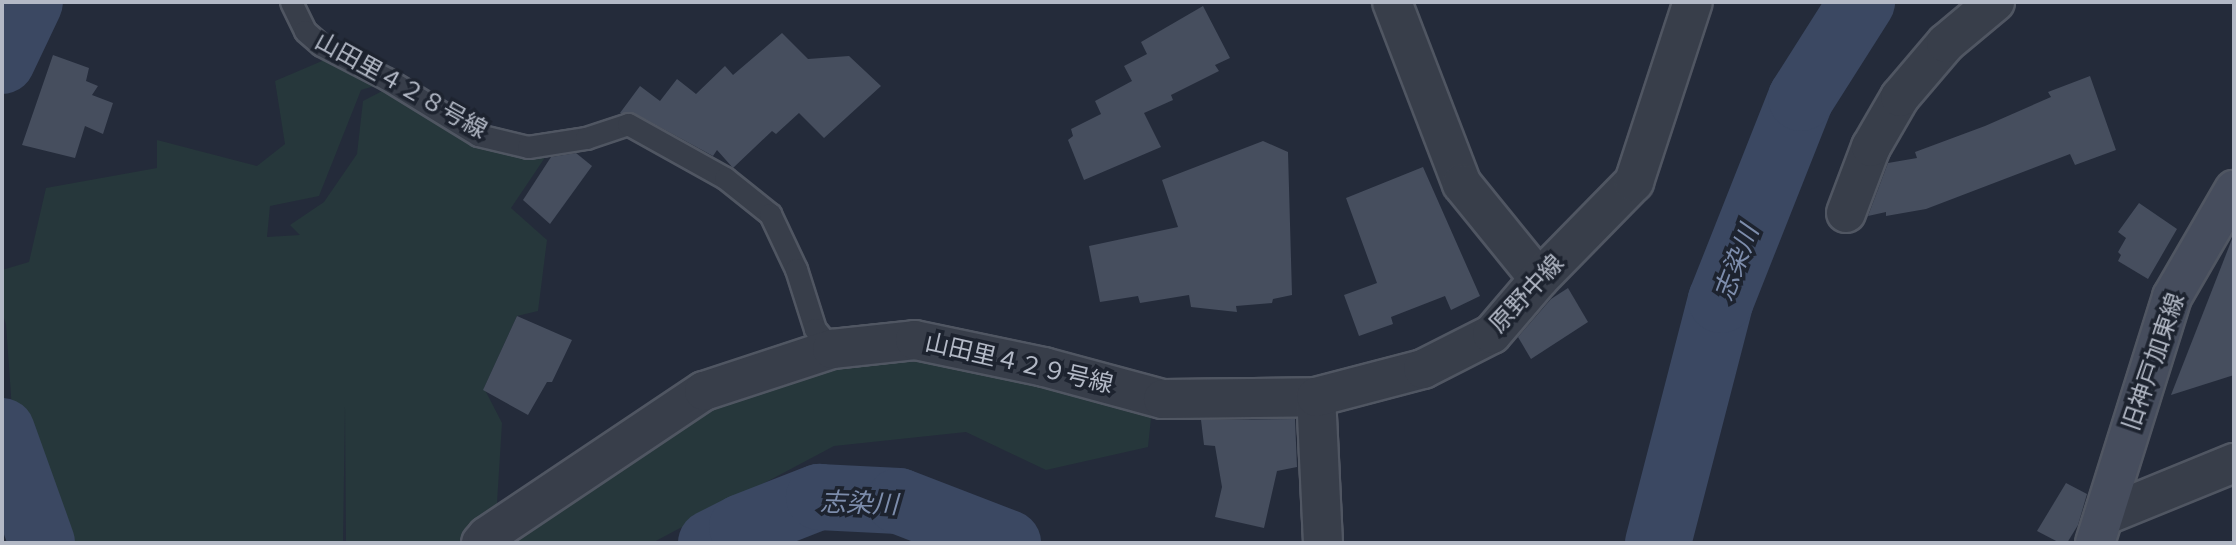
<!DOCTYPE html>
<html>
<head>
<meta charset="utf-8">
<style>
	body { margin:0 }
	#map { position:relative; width:2236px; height:545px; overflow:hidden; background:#242b3a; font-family:"Varela Round","Noto Sans JP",sans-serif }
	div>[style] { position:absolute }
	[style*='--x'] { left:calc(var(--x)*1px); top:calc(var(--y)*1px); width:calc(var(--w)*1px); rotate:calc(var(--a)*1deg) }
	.green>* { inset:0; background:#26373b }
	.river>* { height:66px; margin:-33px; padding:0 33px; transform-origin:33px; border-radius:33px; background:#3b4862 }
	.building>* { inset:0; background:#464e5e }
	.roads { filter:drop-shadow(2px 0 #505662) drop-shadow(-2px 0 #505662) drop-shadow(0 2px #505662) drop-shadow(0 -2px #505662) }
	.lane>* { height:21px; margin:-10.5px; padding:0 10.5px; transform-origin:10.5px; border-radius:10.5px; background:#383e4a }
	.street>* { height:38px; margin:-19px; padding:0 19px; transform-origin:19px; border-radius:19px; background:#383e4a }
	.secondary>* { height:38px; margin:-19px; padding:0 19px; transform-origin:19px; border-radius:19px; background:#464d5d }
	span { translate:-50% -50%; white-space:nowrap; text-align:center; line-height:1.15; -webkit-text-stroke:7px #1d232f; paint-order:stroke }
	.street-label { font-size:24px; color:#b3b9c6 }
	.water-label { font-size:26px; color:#7d8dac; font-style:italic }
	.frame { position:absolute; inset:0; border:4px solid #b3b9c6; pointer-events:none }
</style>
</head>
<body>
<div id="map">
	<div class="green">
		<div style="clip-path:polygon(326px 53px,384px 83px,361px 90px,319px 196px,270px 206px,267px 237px,300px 235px,290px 225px,324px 202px,357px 154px,363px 101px,388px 88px,548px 153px,511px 208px,547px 240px,538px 311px,517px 316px,484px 388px,502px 423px,496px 519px,467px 543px,346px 543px,345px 405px,343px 543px,47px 543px,14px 438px,6px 324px,2px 312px,2px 270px,29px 262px,46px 188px,157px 168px,157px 140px,257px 166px,285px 144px,275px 81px,322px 61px)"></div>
		<div style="clip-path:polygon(832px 349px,916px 351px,1152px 409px,1148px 447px,1046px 470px,966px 432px,834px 446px,652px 543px,487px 543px,706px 403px)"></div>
	</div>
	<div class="river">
		<div style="--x:2;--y:61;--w:65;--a:-64.6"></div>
		<div style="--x:2;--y:431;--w:119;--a:70.3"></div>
		<div style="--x:711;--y:543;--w:35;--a:-27"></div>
		<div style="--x:742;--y:527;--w:83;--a:-21.3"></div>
		<div style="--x:819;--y:497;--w:80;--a:2.9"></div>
		<div style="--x:899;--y:501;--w:117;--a:21.1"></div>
		<div style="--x:1658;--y:543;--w:251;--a:-75.5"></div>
		<div style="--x:1721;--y:300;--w:217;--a:-68.4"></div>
		<div style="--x:1801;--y:98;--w:114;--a:-57.6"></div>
	</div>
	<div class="building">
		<div style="clip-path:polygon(1203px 6px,1230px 58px,1215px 65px,1219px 71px,1171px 95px,1173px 100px,1144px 113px,1161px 147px,1084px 180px,1068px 140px,1073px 136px,1071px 129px,1101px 114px,1095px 101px,1132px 81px,1124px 66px,1147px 54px,1141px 42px)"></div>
		<div style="clip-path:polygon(782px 33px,808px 59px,849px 56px,881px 86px,824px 138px,799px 113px,776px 134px,772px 131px,733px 168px,717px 150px,713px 156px,634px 113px,620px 113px,640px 86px,660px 101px,677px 79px,696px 94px,725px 66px,733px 75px)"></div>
		<div style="clip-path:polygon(53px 55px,89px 68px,86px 81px,98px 86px,92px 95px,113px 103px,103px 134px,85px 126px,75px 158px,22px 145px)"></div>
		<div style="clip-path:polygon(2090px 76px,2116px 150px,2075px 165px,2070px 154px,1926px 209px,1886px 216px,1886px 212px,1868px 216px,1888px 163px,1917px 158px,1915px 152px,1985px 126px,2051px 97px,2048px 92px)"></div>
		<div style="clip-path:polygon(1263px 141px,1288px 152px,1292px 295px,1273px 299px,1272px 303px,1236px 306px,1237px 312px,1191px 307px,1189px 295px,1140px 303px,1138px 296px,1100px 302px,1089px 246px,1178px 227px,1162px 180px)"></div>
		<div style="clip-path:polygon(576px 153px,592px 166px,550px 224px,523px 200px,551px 157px)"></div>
		<div style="clip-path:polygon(1423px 167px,1480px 296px,1451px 310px,1445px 296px,1391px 317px,1393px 324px,1359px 336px,1344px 295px,1377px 283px,1346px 198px)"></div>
		<div style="clip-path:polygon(2139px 203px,2177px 229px,2148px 279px,2118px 261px,2121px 255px,2118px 252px,2126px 238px,2118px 232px)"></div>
		<div style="clip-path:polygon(2232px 239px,2234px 375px,2171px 395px)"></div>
		<div style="clip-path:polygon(1568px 288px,1588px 322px,1531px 359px,1518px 337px,1551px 299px)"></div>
		<div style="clip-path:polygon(517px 316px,572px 340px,552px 382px,547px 382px,528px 415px,483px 390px)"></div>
		<div style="clip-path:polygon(1295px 419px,1297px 467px,1277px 471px,1264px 528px,1215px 517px,1222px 487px,1215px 446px,1204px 445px,1201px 420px)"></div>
		<div style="clip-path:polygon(2066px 483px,2087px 494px,2078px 525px,2067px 543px,2060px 543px,2037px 531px)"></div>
	</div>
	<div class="roads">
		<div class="lane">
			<div style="--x:291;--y:2;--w:32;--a:64"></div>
			<div style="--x:305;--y:31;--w:21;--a:41"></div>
			<div style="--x:321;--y:45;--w:74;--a:27.3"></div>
			<div style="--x:387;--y:79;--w:107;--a:31.6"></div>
			<div style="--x:478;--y:135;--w:51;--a:13.5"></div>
			<div style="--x:528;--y:147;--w:59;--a:-8.8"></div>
			<div style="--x:586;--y:138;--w:44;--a:-18.4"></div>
			<div style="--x:628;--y:124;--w:111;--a:29.1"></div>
			<div style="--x:725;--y:178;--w:58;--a:38.7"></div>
			<div style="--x:770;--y:214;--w:61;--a:64.7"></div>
			<div style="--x:796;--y:269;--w:63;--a:72.4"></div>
			<div style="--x:815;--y:329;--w:26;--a:50"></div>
		</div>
		<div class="street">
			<div style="--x:1392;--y:2;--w:195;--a:69"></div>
			<div style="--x:1462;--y:184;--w:122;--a:51"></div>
			<div style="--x:1846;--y:213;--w:71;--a:-69.3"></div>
			<div style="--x:1871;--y:147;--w:58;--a:-59.9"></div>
			<div style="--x:1900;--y:97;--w:71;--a:-49.6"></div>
			<div style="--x:1946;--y:43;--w:64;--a:-39.9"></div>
			<div style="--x:2104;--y:516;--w:140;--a:-22.2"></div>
			<div style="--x:481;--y:543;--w:9;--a:-49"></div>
			<div style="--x:487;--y:536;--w:261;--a:-33.8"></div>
			<div style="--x:704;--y:391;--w:135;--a:-18.2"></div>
			<div style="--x:832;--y:349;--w:83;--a:-6.2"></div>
			<div style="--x:915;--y:340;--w:132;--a:11.8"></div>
			<div style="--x:1044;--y:367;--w:123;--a:15.1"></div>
			<div style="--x:1163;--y:399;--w:153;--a:-0.7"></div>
			<div style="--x:1323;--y:543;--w:146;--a:-92.7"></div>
			<div style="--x:1316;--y:397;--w:111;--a:-14.7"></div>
			<div style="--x:1423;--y:369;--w:77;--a:-26.9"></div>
			<div style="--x:1492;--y:334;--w:72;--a:-49.5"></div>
			<div style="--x:1539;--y:279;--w:136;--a:-45.6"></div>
			<div style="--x:1634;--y:182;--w:189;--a:-71.9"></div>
		</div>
		<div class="secondary">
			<div style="--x:2095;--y:543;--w:258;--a:-72.6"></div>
			<div style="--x:2172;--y:297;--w:124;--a:-59.9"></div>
		</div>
	</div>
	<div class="street-label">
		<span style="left:401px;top:86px;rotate:29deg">山田里４２８号線</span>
		<span style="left:1527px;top:294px;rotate:-47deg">原野中線</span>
		<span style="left:2154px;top:362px;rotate:-71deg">旧神戸加東線</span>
		<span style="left:1019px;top:364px;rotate:13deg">山田里４２９号線</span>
	</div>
	<div class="water-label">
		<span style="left:1737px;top:263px;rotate:-69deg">志染川</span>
		<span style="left:859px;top:504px;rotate:2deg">志染川</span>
	</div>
	<div class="frame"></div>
</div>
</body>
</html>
